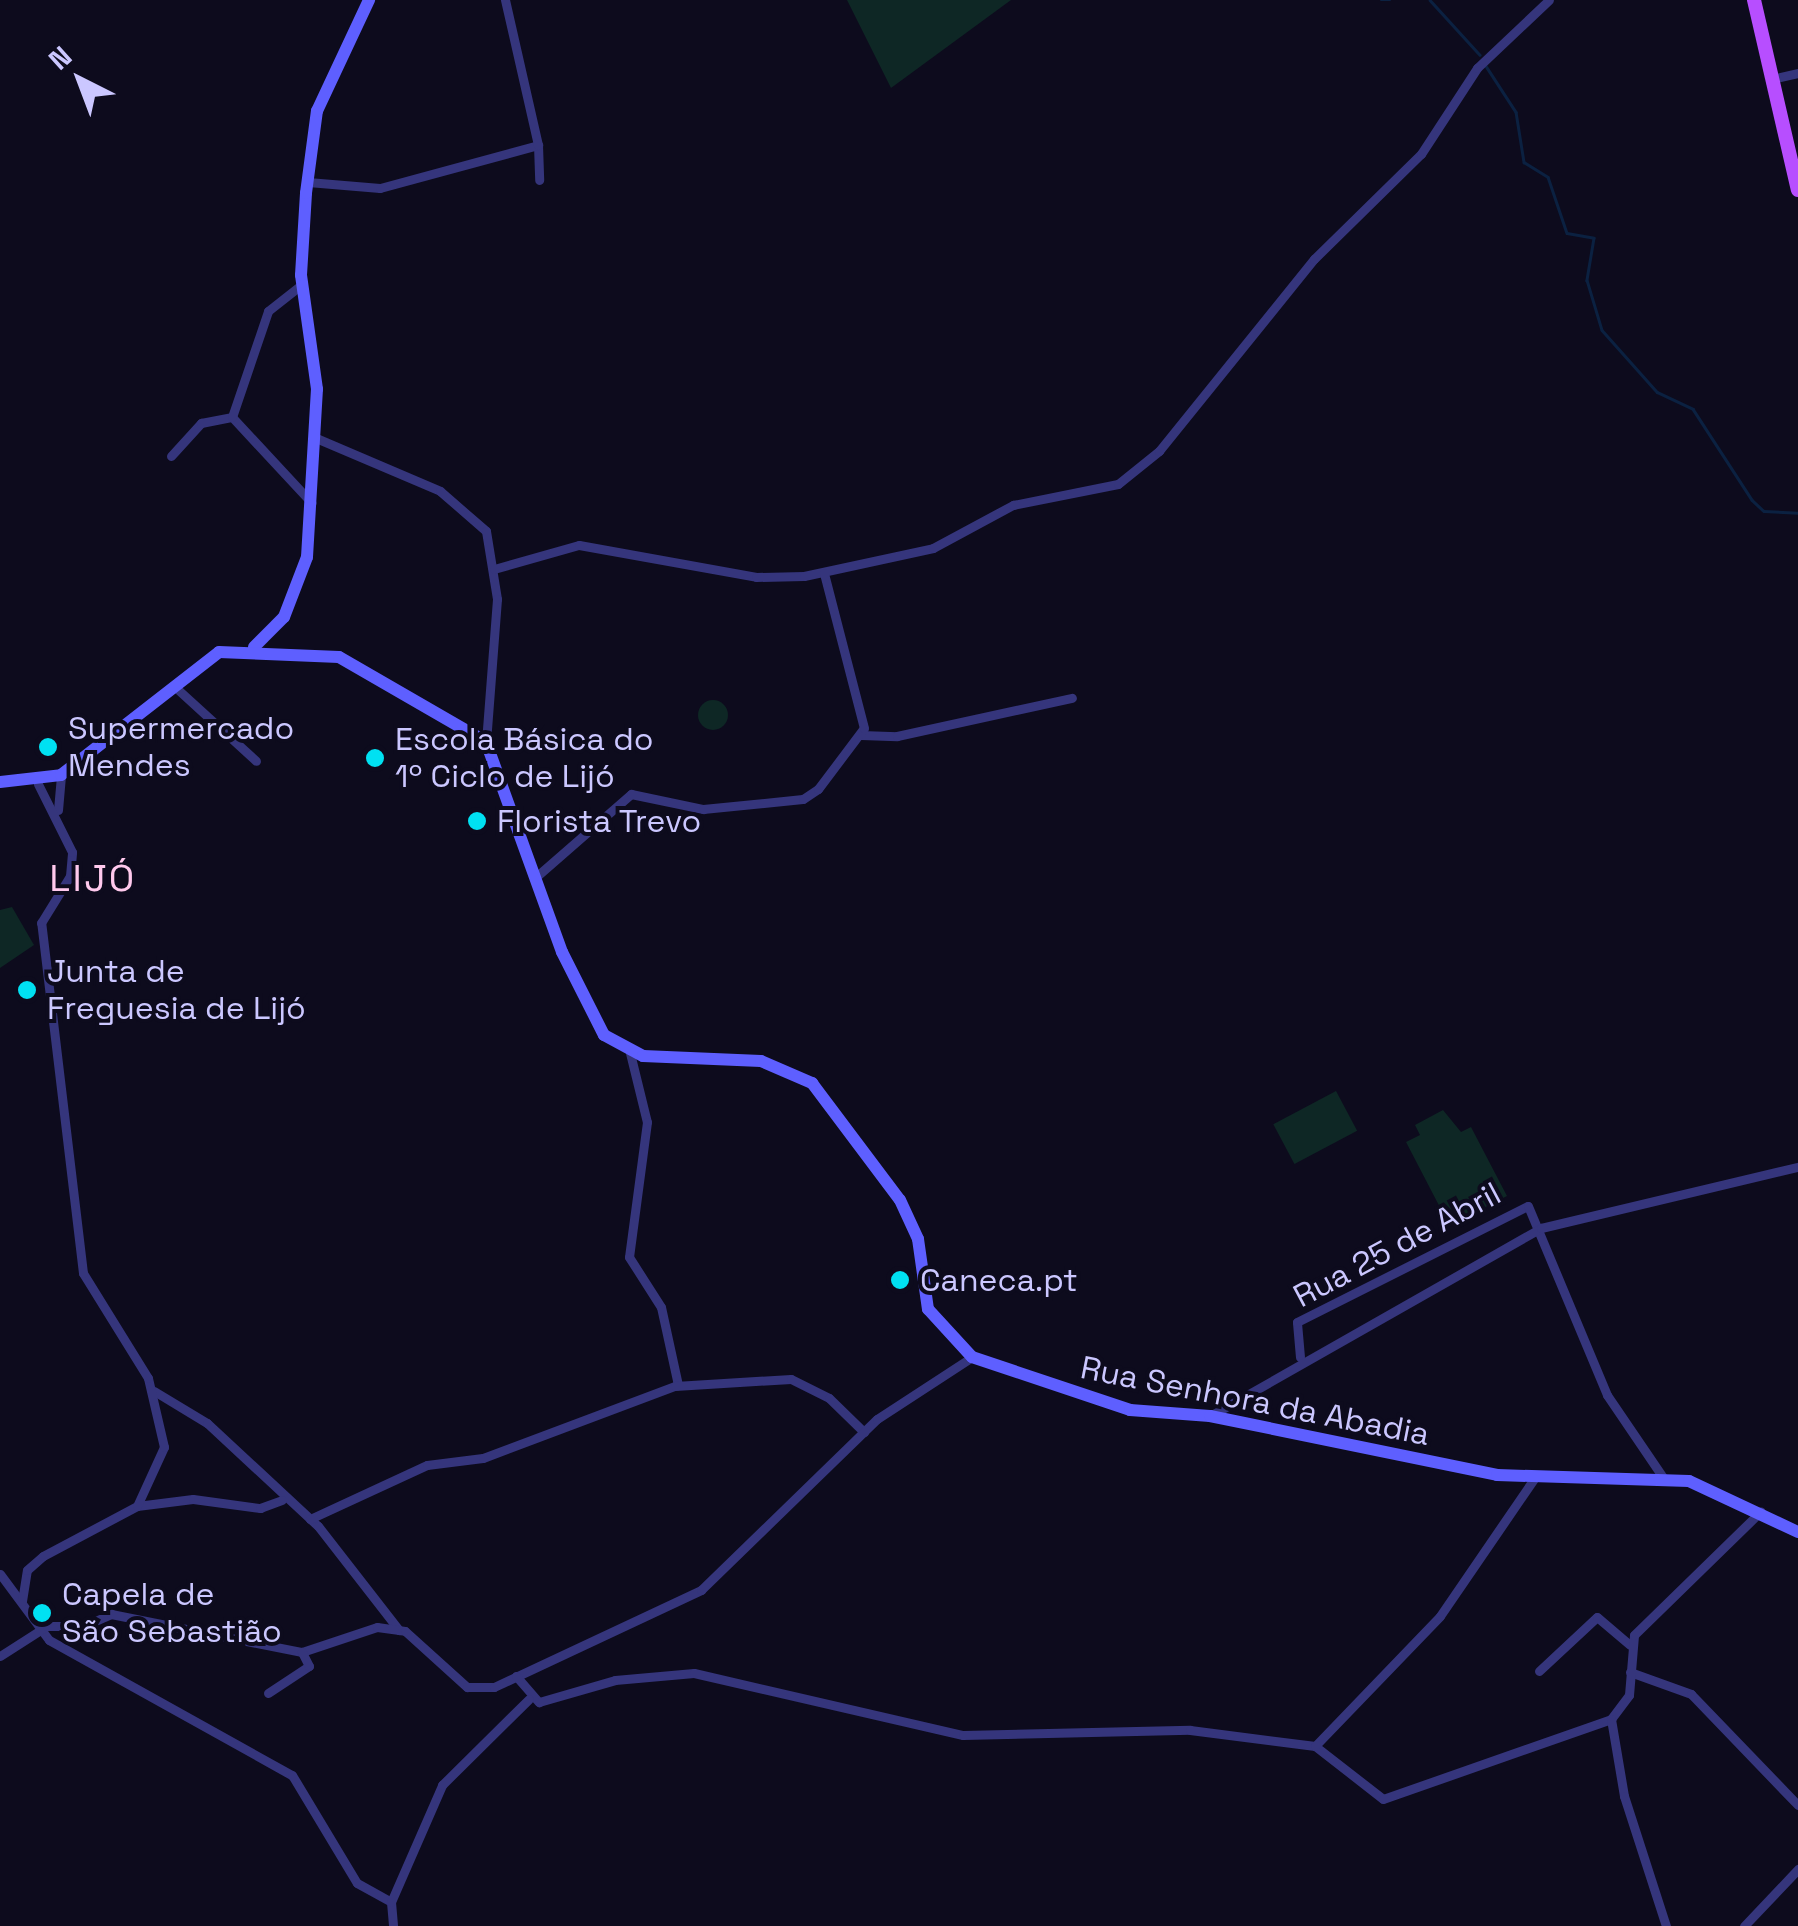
<!DOCTYPE html>
<html>
<head>
<meta charset="utf-8">
<style>
	body { margin:0 }
	#map { position:relative; width:1798px; height:1926px; overflow:hidden; background:#0d0b1d; font-family:"Space Grotesk",sans-serif }
	div>[style] { position:absolute }
	[style*='--x'] { left:calc(var(--x)*1px); top:calc(var(--y)*1px); width:calc(var(--w)*1px); rotate:calc(var(--a)*1deg) }
	.green>* { inset:0; background:#0e2725; transform-origin:0 0 }
	.round { border-radius:50% }
	.stream>* { height:2.5px; margin:-1.25px; padding:0 1.25px; transform-origin:1.25px; border-radius:1.25px; background:#0b2141 }
	.street>* { height:9px; margin:-4.5px; padding:0 4.5px; transform-origin:4.5px; border-radius:4.5px; background:#35357c }
	.secondary>* { height:12px; margin:-6px; padding:0 6px; transform-origin:6px; border-radius:6px; background:#5e5fff }
	.primary>* { height:14px; margin:-7px; padding:0 7px; transform-origin:7px; border-radius:7px; background:#b74eff }
	.dots>* { width:28px; height:28px; translate:-50% -50%; box-sizing:border-box; border:5px solid #0d0b1d; border-radius:50% }
	span { translate:-50% -50%; white-space:nowrap; text-align:center; line-height:1.15; -webkit-text-stroke:8px #0d0b1d; paint-order:stroke }
	.poi-label { font-size:32px; color:#cbc7ff }
	.left { translate:0 -50%; text-align:left }
	.street-label { font-size:32px; color:#cbc7ff }
	.quarter-label { font-size:38px; color:#ffc9ed; letter-spacing:2.5px }
	.north { position:absolute; left:30px; top:30px; width:100px; height:100px; -webkit-text-stroke:8px #0d0b1d; paint-order:stroke; rotate:318deg; font-size:28px; font-weight:700; line-height:40px; text-align:center; color:#cbc7ff }
	.north::after { content:''; display:block; margin:auto; width:35px; height:45px; background:#cbc7ff; clip-path:polygon(50% 0,100% 100%,50% 72%,0 100%) }
</style>
</head>
<body>
<div id="map">
	<div class="green">
		<div style="clip-path:polygon(847px 0,1011px 0,891px 88px)"></div>
		<div class="round" style="left:698px;top:700px;width:30px;height:30px"></div>
		<div style="clip-path:polygon(12px 907px,34px 945px,0 968px,0 910px)"></div>
		<div style="left:1336px;top:1091px;width:45px;height:71px;rotate:62deg"></div>
		<div style="clip-path:polygon(1443px 1110px,1461px 1132px,1471px 1127px,1507px 1196px,1462px 1219px,1446px 1219px,1406px 1142px,1420px 1135px,1415px 1125px)"></div>
	</div>
	<div class="stream">
		<div style="--x:1381;--y:0;--w:9;--a:0"></div>
		<div style="--x:1430;--y:0;--w:74;--a:47.7"></div>
		<div style="--x:1486;--y:66;--w:55;--a:56.9"></div>
		<div style="--x:1516;--y:112;--w:51;--a:80.9"></div>
		<div style="--x:1524;--y:162;--w:28;--a:32"></div>
		<div style="--x:1548;--y:177;--w:59;--a:71.3"></div>
		<div style="--x:1567;--y:233;--w:27;--a:10"></div>
		<div style="--x:1594;--y:238;--w:43;--a:99.5"></div>
		<div style="--x:1587;--y:280;--w:52;--a:73.3"></div>
		<div style="--x:1602;--y:330;--w:83;--a:48.4"></div>
		<div style="--x:1657;--y:392;--w:40;--a:25"></div>
		<div style="--x:1693;--y:409;--w:108;--a:57"></div>
		<div style="--x:1752;--y:500;--w:16;--a:43"></div>
		<div style="--x:1764;--y:511;--w:34;--a:3"></div>
	</div>
	<div class="street">
		<div style="--x:1772;--y:79;--w:27;--a:-13"></div>
		<div style="--x:538;--y:145;--w:35;--a:88"></div>
		<div style="--x:308;--y:182;--w:72;--a:4.8"></div>
		<div style="--x:380;--y:188;--w:164;--a:-15.2"></div>
		<div style="--x:538;--y:145;--w:149;--a:-102.8"></div>
		<div style="--x:232;--y:417;--w:117;--a:47.1"></div>
		<div style="--x:316;--y:438;--w:135;--a:23.1"></div>
		<div style="--x:440;--y:491;--w:61;--a:41"></div>
		<div style="--x:486;--y:531;--w:69;--a:80.8"></div>
		<div style="--x:497;--y:599;--w:143;--a:94.4"></div>
		<div style="--x:171;--y:456;--w:45;--a:-47.7"></div>
		<div style="--x:201;--y:423;--w:32;--a:-11"></div>
		<div style="--x:232;--y:417;--w:112;--a:-71.2"></div>
		<div style="--x:268;--y:311;--w:42;--a:-38.2"></div>
		<div style="--x:494;--y:569;--w:88;--a:-15.8"></div>
		<div style="--x:579;--y:545;--w:180;--a:10.2"></div>
		<div style="--x:756;--y:577;--w:48;--a:-1.2"></div>
		<div style="--x:804;--y:576;--w:132;--a:-12.2"></div>
		<div style="--x:933;--y:548;--w:91;--a:-28.3"></div>
		<div style="--x:1013;--y:505;--w:107;--a:-11.3"></div>
		<div style="--x:1118;--y:484;--w:53;--a:-38.8"></div>
		<div style="--x:1159;--y:451;--w:247;--a:-51.1"></div>
		<div style="--x:1314;--y:259;--w:150;--a:-44.5"></div>
		<div style="--x:1421;--y:154;--w:103;--a:-56.9"></div>
		<div style="--x:1477;--y:68;--w:99;--a:-43.4"></div>
		<div style="--x:174;--y:686;--w:111;--a:42.4"></div>
		<div style="--x:861;--y:735;--w:36;--a:2"></div>
		<div style="--x:897;--y:736;--w:179;--a:-12.3"></div>
		<div style="--x:58;--y:810;--w:35;--a:-85"></div>
		<div style="--x:537;--y:876;--w:125;--a:-41.1"></div>
		<div style="--x:631;--y:794;--w:74;--a:11.8"></div>
		<div style="--x:703;--y:809;--w:100;--a:-5.7"></div>
		<div style="--x:803;--y:799;--w:18;--a:-34"></div>
		<div style="--x:818;--y:789;--w:76;--a:-53"></div>
		<div style="--x:864;--y:728;--w:160;--a:-104.5"></div>
		<div style="--x:630;--y:1053;--w:71;--a:76.2"></div>
		<div style="--x:647;--y:1122;--w:136;--a:97.6"></div>
		<div style="--x:629;--y:1257;--w:59;--a:57.4"></div>
		<div style="--x:661;--y:1307;--w:80;--a:77.7"></div>
		<div style="--x:1300;--y:1357;--w:35;--a:-95"></div>
		<div style="--x:1297;--y:1322;--w:258;--a:-26.7"></div>
		<div style="--x:1528;--y:1206;--w:205;--a:67.3"></div>
		<div style="--x:1607;--y:1395;--w:102;--a:55.8"></div>
		<div style="--x:154;--y:1391;--w:62;--a:31.1"></div>
		<div style="--x:207;--y:1423;--w:151;--a:42.9"></div>
		<div style="--x:318;--y:1526;--w:132;--a:52.1"></div>
		<div style="--x:1210;--y:1416;--w:381;--a:-29.6"></div>
		<div style="--x:1541;--y:1228;--w:264;--a:-13.4"></div>
		<div style="--x:137;--y:1506;--w:56;--a:-7.1"></div>
		<div style="--x:193;--y:1499;--w:68;--a:7.7"></div>
		<div style="--x:260;--y:1508;--w:23;--a:-20"></div>
		<div style="--x:310;--y:1519;--w:129;--a:-24.8"></div>
		<div style="--x:427;--y:1465;--w:56;--a:-7.1"></div>
		<div style="--x:483;--y:1458;--w:205;--a:-20.6"></div>
		<div style="--x:675;--y:1386;--w:116;--a:-3.5"></div>
		<div style="--x:791;--y:1379;--w:42;--a:26.6"></div>
		<div style="--x:829;--y:1398;--w:49;--a:44.2"></div>
		<div style="--x:0;--y:1574;--w:82;--a:53.4"></div>
		<div style="--x:49;--y:1640;--w:278;--a:29.1"></div>
		<div style="--x:292;--y:1775;--w:126;--a:59"></div>
		<div style="--x:357;--y:1883;--w:39;--a:29"></div>
		<div style="--x:391;--y:1902;--w:24;--a:85"></div>
		<div style="--x:22;--y:1601;--w:31;--a:-81"></div>
		<div style="--x:27;--y:1570;--w:21;--a:-41"></div>
		<div style="--x:43;--y:1556;--w:106;--a:-28"></div>
		<div style="--x:137;--y:1506;--w:65;--a:-65.4"></div>
		<div style="--x:164;--y:1447;--w:71;--a:-103.1"></div>
		<div style="--x:148;--y:1378;--w:123;--a:-121.8"></div>
		<div style="--x:83;--y:1273;--w:353;--a:-96.8"></div>
		<div style="--x:41;--y:923;--w:55;--a:-58.3"></div>
		<div style="--x:70;--y:876;--w:24;--a:-85"></div>
		<div style="--x:72;--y:852;--w:76;--a:-116.6"></div>
		<div style="--x:0;--y:1656;--w:56;--a:-32.6"></div>
		<div style="--x:47;--y:1626;--w:37;--a:0"></div>
		<div style="--x:84;--y:1626;--w:30;--a:-24"></div>
		<div style="--x:111;--y:1614;--w:195;--a:11.3"></div>
		<div style="--x:302;--y:1652;--w:79;--a:-18.4"></div>
		<div style="--x:377;--y:1627;--w:28;--a:8"></div>
		<div style="--x:405;--y:1631;--w:84;--a:42.1"></div>
		<div style="--x:467;--y:1687;--w:27;--a:0"></div>
		<div style="--x:494;--y:1687;--w:229;--a:-25.1"></div>
		<div style="--x:701;--y:1590;--w:245;--a:-44.2"></div>
		<div style="--x:877;--y:1419;--w:113;--a:-33.1"></div>
		<div style="--x:1539;--y:1671;--w:79;--a:-43"></div>
		<div style="--x:1597;--y:1617;--w:43;--a:40.3"></div>
		<div style="--x:1630;--y:1672;--w:65;--a:19.8"></div>
		<div style="--x:1691;--y:1694;--w:154;--a:46.1"></div>
		<div style="--x:516;--y:1676;--w:35;--a:49"></div>
		<div style="--x:539;--y:1702;--w:79;--a:-16.1"></div>
		<div style="--x:615;--y:1680;--w:79;--a:-5.1"></div>
		<div style="--x:694;--y:1673;--w:276;--a:13"></div>
		<div style="--x:963;--y:1735;--w:227;--a:-1.3"></div>
		<div style="--x:1190;--y:1730;--w:126;--a:7.3"></div>
		<div style="--x:1315;--y:1746;--w:86;--a:37.9"></div>
		<div style="--x:1383;--y:1799;--w:242;--a:-19.3"></div>
		<div style="--x:1611;--y:1719;--w:30;--a:-53"></div>
		<div style="--x:1629;--y:1695;--w:60;--a:-85.2"></div>
		<div style="--x:1634;--y:1635;--w:177;--a:-44.3"></div>
		<div style="--x:268;--y:1693;--w:49;--a:-33.4"></div>
		<div style="--x:309;--y:1666;--w:16;--a:-117"></div>
		<div style="--x:1611;--y:1719;--w:78;--a:80.4"></div>
		<div style="--x:1624;--y:1796;--w:137;--a:72.1"></div>
		<div style="--x:1315;--y:1746;--w:180;--a:-46.1"></div>
		<div style="--x:1440;--y:1616;--w:168;--a:-55.6"></div>
		<div style="--x:391;--y:1902;--w:128;--a:-66.4"></div>
		<div style="--x:442;--y:1785;--w:122;--a:-44.7"></div>
		<div style="--x:1744;--y:1926;--w:79;--a:-46.5"></div>
	</div>
	<div class="secondary">
		<div style="--x:254;--y:647;--w:42;--a:-45"></div>
		<div style="--x:284;--y:617;--w:64;--a:-69"></div>
		<div style="--x:307;--y:557;--w:168;--a:-86.6"></div>
		<div style="--x:317;--y:389;--w:115;--a:-98"></div>
		<div style="--x:301;--y:275;--w:82;--a:-86.5"></div>
		<div style="--x:306;--y:193;--w:83;--a:-82.4"></div>
		<div style="--x:317;--y:111;--w:123;--a:-64.9"></div>
		<div style="--x:0;--y:782;--w:61;--a:-6.5"></div>
		<div style="--x:61;--y:775;--w:200;--a:-37.9"></div>
		<div style="--x:219;--y:652;--w:120;--a:2.4"></div>
		<div style="--x:339;--y:657;--w:170;--a:30"></div>
		<div style="--x:486;--y:742;--w:223;--a:70.1"></div>
		<div style="--x:562;--y:952;--w:93;--a:63.2"></div>
		<div style="--x:604;--y:1035;--w:44;--a:28.3"></div>
		<div style="--x:643;--y:1056;--w:118;--a:2.4"></div>
		<div style="--x:761;--y:1061;--w:56;--a:23.3"></div>
		<div style="--x:812;--y:1083;--w:146;--a:53.1"></div>
		<div style="--x:900;--y:1200;--w:43;--a:65.2"></div>
		<div style="--x:918;--y:1239;--w:71;--a:81.9"></div>
		<div style="--x:928;--y:1309;--w:65;--a:47.5"></div>
		<div style="--x:972;--y:1357;--w:167;--a:18.5"></div>
		<div style="--x:1130;--y:1410;--w:80;--a:4.3"></div>
		<div style="--x:1210;--y:1416;--w:293;--a:11.6"></div>
		<div style="--x:1497;--y:1475;--w:192;--a:1.8"></div>
		<div style="--x:1689;--y:1481;--w:120;--a:25.1"></div>
	</div>
	<div class="primary">
		<div style="--x:1754;--y:0;--w:195;--a:77"></div>
	</div>
	<div class="dots">
		<div style="left:48px;top:747px;background:#00e1f2"></div>
		<div style="left:375px;top:758px;background:#00e1f2"></div>
		<div style="left:477px;top:821px;background:#00e1f2"></div>
		<div style="left:27px;top:990px;background:#00e1f2"></div>
		<div style="left:900px;top:1280px;background:#00e1f2"></div>
		<div style="left:42px;top:1613px;background:#00e1f2"></div>
	</div>
	<div class="poi-label">
		<span class="left" style="left:68px;top:747px">Supermercado<br>Mendes</span>
		<span class="left" style="left:395px;top:758px">Escola Básica do<br>1º Ciclo de Lijó</span>
		<span class="left" style="left:497px;top:821px">Florista Trevo</span>
		<span class="left" style="left:47px;top:990px">Junta de<br>Freguesia de Lijó</span>
		<span class="left" style="left:920px;top:1280px">Caneca.pt</span>
		<span class="left" style="left:62px;top:1613px">Capela de<br>São Sebastião</span>
	</div>
	<div class="street-label">
		<span style="left:1397px;top:1245px;rotate:-28deg">Rua 25 de Abril</span>
		<span style="left:1255px;top:1401px;rotate:11deg">Rua Senhora da Abadia</span>
	</div>
	<div class="quarter-label">
		<span style="left:93px;top:879px">LIJÓ</span>
	</div>
	<div class="north">N</div>
</div>
</body>
</html>
